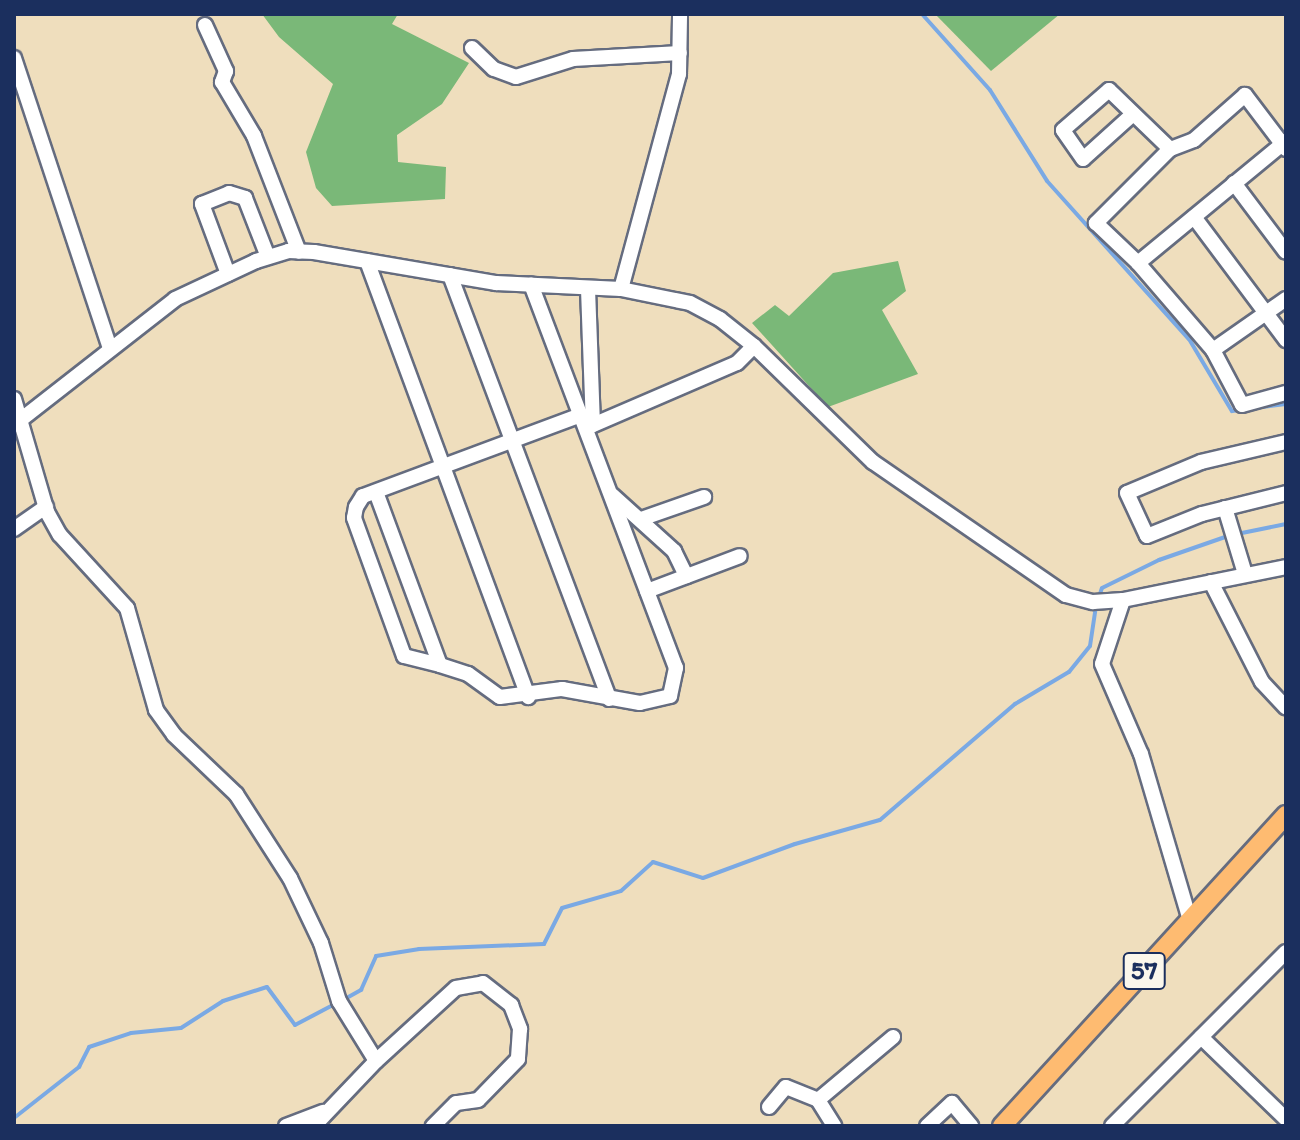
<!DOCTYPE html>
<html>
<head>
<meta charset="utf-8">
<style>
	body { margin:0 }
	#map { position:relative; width:1300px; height:1140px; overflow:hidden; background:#efdebd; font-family:Itim,sans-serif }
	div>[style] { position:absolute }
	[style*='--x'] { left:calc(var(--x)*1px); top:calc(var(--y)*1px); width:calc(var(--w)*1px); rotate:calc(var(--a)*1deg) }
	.forest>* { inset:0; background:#7ab878 }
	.stream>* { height:4px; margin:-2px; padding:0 2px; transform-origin:2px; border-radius:2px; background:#7aa9e4 }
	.roads { filter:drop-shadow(2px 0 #656c7f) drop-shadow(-2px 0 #656c7f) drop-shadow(0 2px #656c7f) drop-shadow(0 -2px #656c7f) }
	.minor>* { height:14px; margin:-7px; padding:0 7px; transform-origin:7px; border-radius:7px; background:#fff }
	.major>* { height:18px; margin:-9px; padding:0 9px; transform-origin:9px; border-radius:9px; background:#febb71 }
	span { translate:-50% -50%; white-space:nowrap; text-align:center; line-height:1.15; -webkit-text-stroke:8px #fbf7ec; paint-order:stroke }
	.shield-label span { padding:2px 6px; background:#fbf7ec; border:2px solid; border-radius:6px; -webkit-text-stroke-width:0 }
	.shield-label { font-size:26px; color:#1b2f5e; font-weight:700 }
	.frame { position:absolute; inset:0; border:16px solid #1b2f5e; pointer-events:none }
</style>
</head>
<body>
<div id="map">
	<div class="forest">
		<div style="clip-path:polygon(262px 14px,398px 14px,392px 24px,469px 63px,442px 104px,397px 135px,398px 162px,446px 167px,445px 199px,332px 206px,316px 188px,306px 152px,333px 84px,279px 37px)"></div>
		<div style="clip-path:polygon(935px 14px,1060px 14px,991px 71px)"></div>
		<div style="clip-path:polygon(898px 261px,906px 291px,882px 310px,918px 374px,828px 407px,752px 323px,775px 305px,789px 316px,833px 273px)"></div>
	</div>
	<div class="stream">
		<div style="--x:922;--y:14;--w:102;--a:48.2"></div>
		<div style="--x:990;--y:90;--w:107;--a:57.9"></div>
		<div style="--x:1047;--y:181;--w:212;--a:48.1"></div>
		<div style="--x:1189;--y:339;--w:84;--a:59.2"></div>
		<div style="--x:1232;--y:411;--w:54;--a:-7.4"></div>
		<div style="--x:1237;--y:534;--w:50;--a:-11.5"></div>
		<div style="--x:1099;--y:597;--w:9;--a:-72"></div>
		<div style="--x:1102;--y:588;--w:64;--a:-26.2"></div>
		<div style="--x:1159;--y:560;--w:73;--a:-19.2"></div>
		<div style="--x:343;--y:1000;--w:21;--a:-29"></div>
		<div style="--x:361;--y:990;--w:37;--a:-66"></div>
		<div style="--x:376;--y:956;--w:44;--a:-9.2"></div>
		<div style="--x:419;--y:949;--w:125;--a:-2.3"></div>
		<div style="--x:544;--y:944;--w:40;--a:-63.4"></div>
		<div style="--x:562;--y:908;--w:61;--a:-16.1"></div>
		<div style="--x:621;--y:891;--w:43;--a:-42.2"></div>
		<div style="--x:653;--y:862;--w:52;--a:17.7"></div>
		<div style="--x:703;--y:878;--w:98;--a:-20.3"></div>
		<div style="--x:795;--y:844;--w:88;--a:-15.8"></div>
		<div style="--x:880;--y:820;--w:178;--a:-40.7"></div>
		<div style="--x:1015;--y:704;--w:63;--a:-30.7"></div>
		<div style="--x:1069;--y:672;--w:33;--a:-51"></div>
		<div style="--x:1090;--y:646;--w:40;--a:-81.5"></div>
		<div style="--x:14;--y:1118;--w:83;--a:-38.1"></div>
		<div style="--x:79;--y:1067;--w:22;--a:-63"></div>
		<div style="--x:89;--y:1047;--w:44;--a:-18.4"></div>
		<div style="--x:131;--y:1033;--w:50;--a:-5.7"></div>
		<div style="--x:181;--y:1028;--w:50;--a:-32.7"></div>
		<div style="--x:223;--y:1001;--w:46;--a:-17.7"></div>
		<div style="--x:267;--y:987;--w:47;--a:53.6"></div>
		<div style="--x:295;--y:1025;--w:45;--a:-27.7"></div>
	</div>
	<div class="roads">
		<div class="minor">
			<div style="--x:205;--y:25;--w:51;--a:65.5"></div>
			<div style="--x:226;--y:71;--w:12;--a:110"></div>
			<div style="--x:222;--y:82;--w:63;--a:59.3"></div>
			<div style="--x:254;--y:136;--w:124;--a:68.8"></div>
			<div style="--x:472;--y:48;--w:30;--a:44"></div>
			<div style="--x:494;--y:69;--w:23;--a:20"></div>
			<div style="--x:516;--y:77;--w:60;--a:-17.5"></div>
			<div style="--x:573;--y:59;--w:107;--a:-3.2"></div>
			<div style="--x:14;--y:58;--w:305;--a:71.7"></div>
			<div style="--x:1133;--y:114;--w:67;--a:138"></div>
			<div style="--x:1083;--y:159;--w:35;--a:-125"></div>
			<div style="--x:1063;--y:130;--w:61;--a:-41"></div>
			<div style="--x:1109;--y:90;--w:85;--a:44"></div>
			<div style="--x:1286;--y:149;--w:68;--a:-127.2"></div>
			<div style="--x:1245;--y:95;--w:68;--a:138.6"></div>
			<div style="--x:1194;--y:140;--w:26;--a:159"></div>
			<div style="--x:1170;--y:149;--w:105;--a:135"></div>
			<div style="--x:1096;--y:223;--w:58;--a:43.6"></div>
			<div style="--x:1138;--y:263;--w:115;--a:49.2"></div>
			<div style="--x:1213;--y:350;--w:62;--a:62.2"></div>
			<div style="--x:1242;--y:405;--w:46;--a:-15.3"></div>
			<div style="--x:1234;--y:183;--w:86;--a:53"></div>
			<div style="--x:1194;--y:217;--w:154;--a:53.2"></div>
			<div style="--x:367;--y:261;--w:465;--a:69.7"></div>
			<div style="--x:1138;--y:263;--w:192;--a:-39.5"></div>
			<div style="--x:228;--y:274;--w:75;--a:-110.4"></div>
			<div style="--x:202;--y:204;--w:29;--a:-22"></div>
			<div style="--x:229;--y:193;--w:17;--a:17"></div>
			<div style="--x:245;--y:198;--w:63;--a:68.7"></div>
			<div style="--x:450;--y:275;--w:453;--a:69.4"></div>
			<div style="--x:588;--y:289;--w:136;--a:87.9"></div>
			<div style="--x:621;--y:289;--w:223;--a:-74.9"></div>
			<div style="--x:679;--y:74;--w:60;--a:-89"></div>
			<div style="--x:1213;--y:350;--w:89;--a:-34.9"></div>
			<div style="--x:14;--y:399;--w:118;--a:73.7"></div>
			<div style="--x:47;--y:512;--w:26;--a:61"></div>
			<div style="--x:60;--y:535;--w:99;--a:47.5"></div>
			<div style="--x:127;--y:608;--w:106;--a:74.1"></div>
			<div style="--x:156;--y:710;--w:31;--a:54"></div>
			<div style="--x:174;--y:735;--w:86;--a:43.6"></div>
			<div style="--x:236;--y:794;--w:100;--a:57.3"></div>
			<div style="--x:290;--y:878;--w:72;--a:64.5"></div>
			<div style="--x:321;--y:943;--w:61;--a:72.8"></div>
			<div style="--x:339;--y:1001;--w:70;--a:58.3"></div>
			<div style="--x:376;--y:1061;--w:90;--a:133.6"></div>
			<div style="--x:14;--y:425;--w:204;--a:-38"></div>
			<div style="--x:175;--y:299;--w:89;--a:-25.1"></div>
			<div style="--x:256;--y:261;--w:34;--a:-17"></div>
			<div style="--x:288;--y:251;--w:26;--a:2"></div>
			<div style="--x:314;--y:252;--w:185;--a:9.7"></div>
			<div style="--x:496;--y:283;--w:125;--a:2.7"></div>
			<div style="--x:621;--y:289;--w:70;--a:11.5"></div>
			<div style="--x:690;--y:303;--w:34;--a:28"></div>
			<div style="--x:720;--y:319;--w:43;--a:38.5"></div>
			<div style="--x:754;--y:346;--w:166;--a:44.3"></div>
			<div style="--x:873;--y:462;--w:234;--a:34.6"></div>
			<div style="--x:1066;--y:595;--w:28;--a:15"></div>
			<div style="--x:1093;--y:602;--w:30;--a:-4"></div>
			<div style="--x:1123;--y:600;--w:166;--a:-11.4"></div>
			<div style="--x:586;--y:428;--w:164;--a:-23.3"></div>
			<div style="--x:737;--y:363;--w:24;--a:-45"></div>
			<div style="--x:1286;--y:442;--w:87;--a:166.8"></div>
			<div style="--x:1201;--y:462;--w:80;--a:157.3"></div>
			<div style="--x:1127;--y:493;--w:47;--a:65.1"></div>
			<div style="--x:1147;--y:536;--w:59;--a:-21.8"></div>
			<div style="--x:1202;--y:514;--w:87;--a:-14"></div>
			<div style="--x:376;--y:492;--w:184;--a:69.7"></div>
			<div style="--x:440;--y:665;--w:29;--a:18"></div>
			<div style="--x:468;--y:674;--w:39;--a:36"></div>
			<div style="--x:500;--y:697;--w:63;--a:-7.4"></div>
			<div style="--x:562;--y:689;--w:79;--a:10.2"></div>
			<div style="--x:640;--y:703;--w:31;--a:-13"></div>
			<div style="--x:670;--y:696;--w:29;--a:-78"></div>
			<div style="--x:676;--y:668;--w:410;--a:-110.7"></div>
			<div style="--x:612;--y:495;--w:84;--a:42.1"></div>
			<div style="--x:674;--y:551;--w:28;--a:64"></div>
			<div style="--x:1225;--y:508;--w:69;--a:73.1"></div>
			<div style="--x:641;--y:519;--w:67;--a:-19.2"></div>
			<div style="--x:14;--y:529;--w:39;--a:-35"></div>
			<div style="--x:1211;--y:582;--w:112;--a:63"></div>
			<div style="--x:1262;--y:682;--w:35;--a:47"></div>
			<div style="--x:647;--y:591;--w:99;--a:-20.6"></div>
			<div style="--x:1123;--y:600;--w:67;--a:108.2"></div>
			<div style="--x:1102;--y:664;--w:98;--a:66.6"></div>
			<div style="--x:1141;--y:754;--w:174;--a:73.6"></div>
			<div style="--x:440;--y:665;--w:37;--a:-166"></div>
			<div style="--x:404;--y:656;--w:147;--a:-109.9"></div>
			<div style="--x:354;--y:518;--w:11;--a:-80"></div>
			<div style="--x:356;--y:507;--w:13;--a:-58"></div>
			<div style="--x:363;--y:496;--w:233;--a:-20.4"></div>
			<div style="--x:1201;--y:1037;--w:118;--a:44"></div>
			<div style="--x:376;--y:1061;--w:108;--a:-42.4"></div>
			<div style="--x:456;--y:988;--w:27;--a:-10"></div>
			<div style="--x:483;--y:983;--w:36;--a:38"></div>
			<div style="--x:511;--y:1005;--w:26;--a:69"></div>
			<div style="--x:520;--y:1029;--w:30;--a:94"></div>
			<div style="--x:518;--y:1059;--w:57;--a:134.3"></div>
			<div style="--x:478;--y:1100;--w:22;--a:172"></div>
			<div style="--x:456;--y:1103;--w:33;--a:135"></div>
			<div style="--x:818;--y:1100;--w:98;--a:-40"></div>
			<div style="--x:769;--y:1107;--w:26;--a:-50"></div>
			<div style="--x:786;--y:1087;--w:35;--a:22"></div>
			<div style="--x:818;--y:1100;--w:31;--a:58"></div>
			<div style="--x:286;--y:1126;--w:40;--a:-21"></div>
			<div style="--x:927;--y:1126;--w:34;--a:-43"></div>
			<div style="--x:952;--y:1103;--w:30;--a:50"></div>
			<div style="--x:1112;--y:1126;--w:246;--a:-45"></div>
		</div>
		<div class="major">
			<div style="--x:1002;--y:1126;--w:421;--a:-47.6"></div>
		</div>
	</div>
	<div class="shield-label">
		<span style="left:1144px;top:971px">57</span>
	</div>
	<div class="frame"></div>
</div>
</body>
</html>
